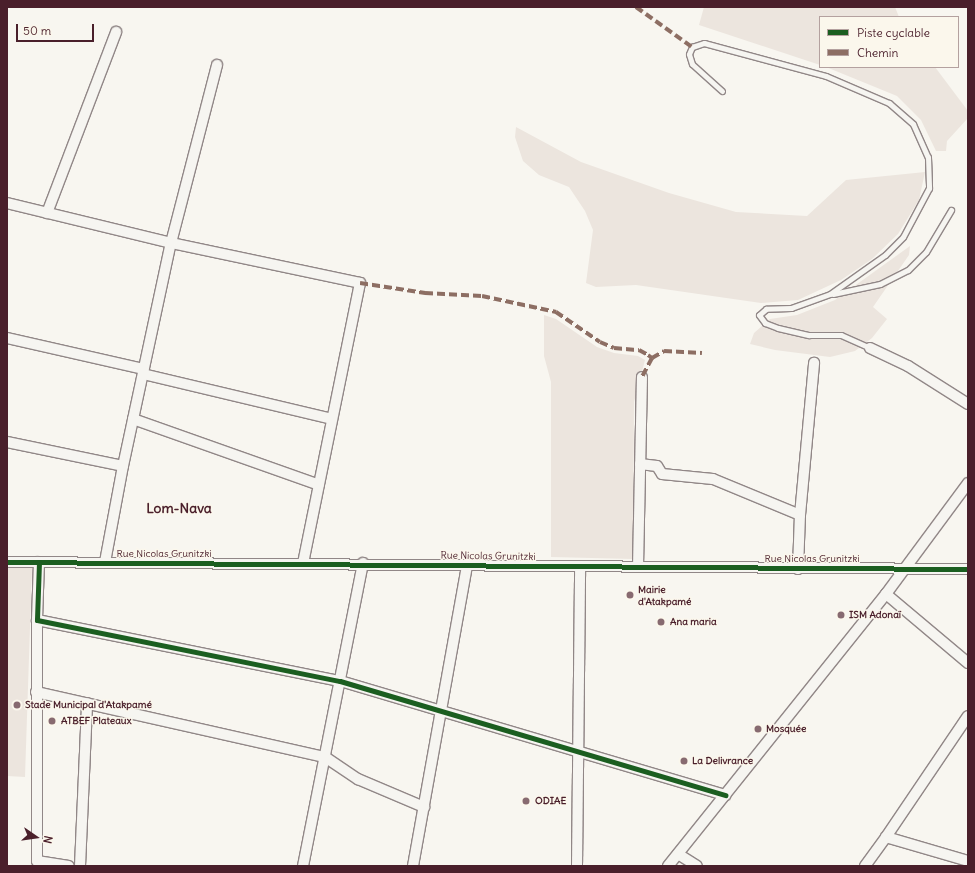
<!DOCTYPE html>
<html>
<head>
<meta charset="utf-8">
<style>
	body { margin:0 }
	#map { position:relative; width:975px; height:873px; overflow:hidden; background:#f8f6f0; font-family:Delius,sans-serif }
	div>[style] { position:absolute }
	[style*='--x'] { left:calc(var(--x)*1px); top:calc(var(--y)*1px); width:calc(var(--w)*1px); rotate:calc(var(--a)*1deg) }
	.green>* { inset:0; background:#ece5de }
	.roads { filter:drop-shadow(1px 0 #918787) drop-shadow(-1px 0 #918787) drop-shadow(0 1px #918787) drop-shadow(0 -1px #918787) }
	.service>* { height:5px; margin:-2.5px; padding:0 2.5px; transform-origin:2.5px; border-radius:2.5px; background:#f6f5f1 }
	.minor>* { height:10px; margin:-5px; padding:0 5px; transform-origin:5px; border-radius:5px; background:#f6f5f1 }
	.quiet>* { height:4px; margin-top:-2px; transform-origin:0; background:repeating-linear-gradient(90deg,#8d6e63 0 8px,transparent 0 12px) }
	.cycleway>* { height:5px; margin:-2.5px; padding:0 2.5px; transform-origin:2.5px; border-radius:2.5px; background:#1b5e20 }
	.dots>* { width:11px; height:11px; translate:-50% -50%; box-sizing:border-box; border:2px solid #fbf7ec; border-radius:50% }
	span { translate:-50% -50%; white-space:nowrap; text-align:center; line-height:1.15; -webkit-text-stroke:3px #fbf7ec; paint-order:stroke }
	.street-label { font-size:10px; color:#4a1f2b }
	.poi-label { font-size:10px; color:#4a1f2b; font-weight:700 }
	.left { translate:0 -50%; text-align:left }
	.district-label { font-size:14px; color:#4a1f2b; font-weight:700 }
	.frame { position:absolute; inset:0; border:8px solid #4a1f2b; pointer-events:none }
	.legend { position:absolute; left:819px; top:16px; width:140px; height:52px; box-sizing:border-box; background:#fbf7ec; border:1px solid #b4a19f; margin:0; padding:5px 7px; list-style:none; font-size:12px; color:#4a1f2b }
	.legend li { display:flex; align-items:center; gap:8px; height:20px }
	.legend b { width:20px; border:1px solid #b4a19f }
	.north { position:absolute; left:16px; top:817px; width:40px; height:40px; -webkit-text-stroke:3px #fbf7ec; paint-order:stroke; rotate:103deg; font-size:11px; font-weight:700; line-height:16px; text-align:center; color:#4a1f2b }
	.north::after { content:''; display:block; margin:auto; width:14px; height:18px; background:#4a1f2b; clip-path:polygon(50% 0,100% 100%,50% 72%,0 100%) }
	.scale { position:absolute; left:16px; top:24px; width:78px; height:18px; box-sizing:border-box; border:2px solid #4a1f2b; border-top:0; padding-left:5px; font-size:12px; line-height:14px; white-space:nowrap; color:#4a1f2b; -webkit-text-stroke:3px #fbf7ec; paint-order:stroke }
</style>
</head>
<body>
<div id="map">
	<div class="green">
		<div style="clip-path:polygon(704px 7px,895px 7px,899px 17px,820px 17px,820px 65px,699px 25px)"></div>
		<div style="clip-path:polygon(826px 67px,935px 67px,968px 111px,968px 118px,947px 141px,946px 151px,936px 151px,921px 120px,897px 96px)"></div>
		<div style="clip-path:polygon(516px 127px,581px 162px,669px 193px,736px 212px,807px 216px,846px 180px,925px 172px,919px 200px,898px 234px,872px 259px,841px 280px,798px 300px,761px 303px,636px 285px,596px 287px,586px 283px,593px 230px,585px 211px,569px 187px,539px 175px,523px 161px,515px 137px)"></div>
		<div style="clip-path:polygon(910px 246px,909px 255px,873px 307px,887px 319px,872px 338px,855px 351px,830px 357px,775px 350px,750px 344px,754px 333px,770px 319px,797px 315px,835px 300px)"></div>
		<div style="clip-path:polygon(544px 315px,556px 319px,597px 347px,614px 353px,638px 356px,645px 360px,634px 402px,633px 559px,551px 557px,551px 382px,544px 356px)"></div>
		<div style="clip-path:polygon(7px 567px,32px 568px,25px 777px,7px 776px)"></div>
	</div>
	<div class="roads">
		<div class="service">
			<div style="--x:722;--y:91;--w:40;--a:-138"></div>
			<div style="--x:692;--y:64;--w:10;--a:-107"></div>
			<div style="--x:689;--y:54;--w:8;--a:-67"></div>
			<div style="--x:692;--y:47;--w:13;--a:-18"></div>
			<div style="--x:704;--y:43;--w:126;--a:15.1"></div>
			<div style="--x:826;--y:76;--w:69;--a:23.2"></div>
			<div style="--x:889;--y:103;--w:32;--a:41"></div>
			<div style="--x:913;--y:124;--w:36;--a:66"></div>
			<div style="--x:928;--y:157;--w:31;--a:88"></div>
			<div style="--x:929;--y:188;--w:55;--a:118"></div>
			<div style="--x:903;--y:237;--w:25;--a:135"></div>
			<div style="--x:885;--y:255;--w:67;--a:144.7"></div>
			<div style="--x:830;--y:294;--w:41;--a:160.3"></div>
			<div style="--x:791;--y:308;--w:25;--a:178"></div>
			<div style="--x:766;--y:309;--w:9;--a:139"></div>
			<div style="--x:759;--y:315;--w:10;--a:53"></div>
			<div style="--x:765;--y:323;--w:14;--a:21"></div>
			<div style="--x:778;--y:328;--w:32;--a:13"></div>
			<div style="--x:809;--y:335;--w:32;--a:0"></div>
			<div style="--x:841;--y:335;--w:32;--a:24"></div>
			<div style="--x:833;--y:294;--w:48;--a:-12"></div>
			<div style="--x:880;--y:284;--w:31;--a:-27"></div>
			<div style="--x:908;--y:270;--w:25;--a:-45"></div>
			<div style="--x:926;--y:252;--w:49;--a:-59.2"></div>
		</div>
		<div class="minor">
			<div style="--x:7;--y:203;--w:169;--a:13.7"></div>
			<div style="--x:171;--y:243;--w:193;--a:11.9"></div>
			<div style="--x:360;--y:283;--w:286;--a:101.5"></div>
			<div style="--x:47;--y:213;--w:194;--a:-69.1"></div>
			<div style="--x:7;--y:338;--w:140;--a:12.8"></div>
			<div style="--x:870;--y:348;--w:42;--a:25.3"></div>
			<div style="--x:908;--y:366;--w:71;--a:32.3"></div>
			<div style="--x:143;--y:374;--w:194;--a:13.4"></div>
			<div style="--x:133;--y:419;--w:197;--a:19.5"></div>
			<div style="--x:7;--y:442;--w:118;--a:11.7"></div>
			<div style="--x:640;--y:464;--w:17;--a:7"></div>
			<div style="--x:657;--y:466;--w:9;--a:58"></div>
			<div style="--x:662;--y:474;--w:51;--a:5.6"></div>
			<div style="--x:713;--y:479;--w:94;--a:22.5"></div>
			<div style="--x:7;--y:562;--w:961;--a:0.42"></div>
			<div style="--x:39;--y:562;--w:58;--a:92"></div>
			<div style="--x:37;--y:620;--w:309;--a:11.4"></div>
			<div style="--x:340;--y:681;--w:402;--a:16.5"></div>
			<div style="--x:105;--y:562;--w:98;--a:-79.4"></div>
			<div style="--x:123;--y:466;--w:228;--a:-77.9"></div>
			<div style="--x:171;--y:243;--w:184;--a:-75.5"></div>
			<div style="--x:638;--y:567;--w:190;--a:-88.8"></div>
			<div style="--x:798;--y:569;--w:54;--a:-87.9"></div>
			<div style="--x:800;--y:515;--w:153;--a:-84.7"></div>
			<div style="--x:886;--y:594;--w:107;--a:40.1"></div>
			<div style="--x:37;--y:620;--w:241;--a:90"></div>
			<div style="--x:37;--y:861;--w:32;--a:9"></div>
			<div style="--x:36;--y:692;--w:296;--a:12.7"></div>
			<div style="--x:325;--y:757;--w:40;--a:34"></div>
			<div style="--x:358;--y:779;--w:72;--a:23"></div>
			<div style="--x:886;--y:837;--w:146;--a:-55.9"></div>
			<div style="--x:678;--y:854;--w:22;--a:32"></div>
			<div style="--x:80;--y:866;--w:163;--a:-87.5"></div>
			<div style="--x:303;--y:866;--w:309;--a:-78.8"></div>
			<div style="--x:413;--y:866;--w:306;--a:-79.8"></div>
			<div style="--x:577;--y:866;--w:300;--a:-89.4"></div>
			<div style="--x:668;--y:866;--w:349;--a:-51.3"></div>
			<div style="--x:886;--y:594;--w:138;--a:-53.5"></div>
			<div style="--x:865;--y:866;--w:36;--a:-54"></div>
			<div style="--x:886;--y:837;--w:85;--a:16.3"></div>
		</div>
	</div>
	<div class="quiet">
		<div style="--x:636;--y:7;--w:69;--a:35.5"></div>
		<div style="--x:360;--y:283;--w:66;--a:8.7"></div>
		<div style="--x:425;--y:293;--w:57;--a:3"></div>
		<div style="--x:482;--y:296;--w:76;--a:12.2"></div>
		<div style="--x:556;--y:312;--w:53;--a:34.3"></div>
		<div style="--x:600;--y:342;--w:15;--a:23"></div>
		<div style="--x:614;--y:348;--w:25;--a:5"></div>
		<div style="--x:639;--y:350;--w:10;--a:29"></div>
		<div style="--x:648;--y:355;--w:5;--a:37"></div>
		<div style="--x:652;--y:358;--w:21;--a:118"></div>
		<div style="--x:652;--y:358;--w:14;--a:-30"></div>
		<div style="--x:664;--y:351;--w:38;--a:3"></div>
	</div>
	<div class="cycleway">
		<div style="--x:7;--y:562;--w:961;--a:0.42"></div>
		<div style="--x:39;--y:562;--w:58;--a:92"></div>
		<div style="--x:37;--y:620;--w:309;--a:11.4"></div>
		<div style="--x:340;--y:681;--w:402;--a:16.5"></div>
	</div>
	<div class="dots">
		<div style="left:630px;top:595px;background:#876a70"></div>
		<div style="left:841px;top:615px;background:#876a70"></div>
		<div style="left:661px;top:622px;background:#876a70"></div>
		<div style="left:17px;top:705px;background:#876a70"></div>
		<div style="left:52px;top:721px;background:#876a70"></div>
		<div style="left:758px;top:729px;background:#876a70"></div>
		<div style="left:684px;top:761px;background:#876a70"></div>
		<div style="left:526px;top:801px;background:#876a70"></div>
	</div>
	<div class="street-label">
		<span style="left:164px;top:554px">Rue Nicolas Grunitzki</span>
		<span style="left:488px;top:556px;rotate:1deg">Rue Nicolas Grunitzki</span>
		<span style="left:812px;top:559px">Rue Nicolas Grunitzki</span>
	</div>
	<div class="poi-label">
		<span class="left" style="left:638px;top:595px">Mairie<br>d'Atakpamé</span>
		<span class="left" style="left:849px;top:615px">ISM Adonaï</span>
		<span class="left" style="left:670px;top:622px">Ana maria</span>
		<span class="left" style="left:25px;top:705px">Stade Municipal d'Atakpamé</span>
		<span class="left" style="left:61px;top:721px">ATBEF Plateaux</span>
		<span class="left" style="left:766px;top:729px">Mosquée</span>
		<span class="left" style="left:692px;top:761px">La Delivrance</span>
		<span class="left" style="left:535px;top:801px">ODIAE</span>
	</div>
	<div class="district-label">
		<span style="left:179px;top:508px">Lom-Nava</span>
	</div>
	<div class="frame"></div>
	<ul class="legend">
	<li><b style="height:5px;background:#1b5e20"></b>Piste cyclable</li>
	<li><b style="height:5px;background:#8d6e63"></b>Chemin</li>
	</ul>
	<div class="north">N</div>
	<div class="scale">50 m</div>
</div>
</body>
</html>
